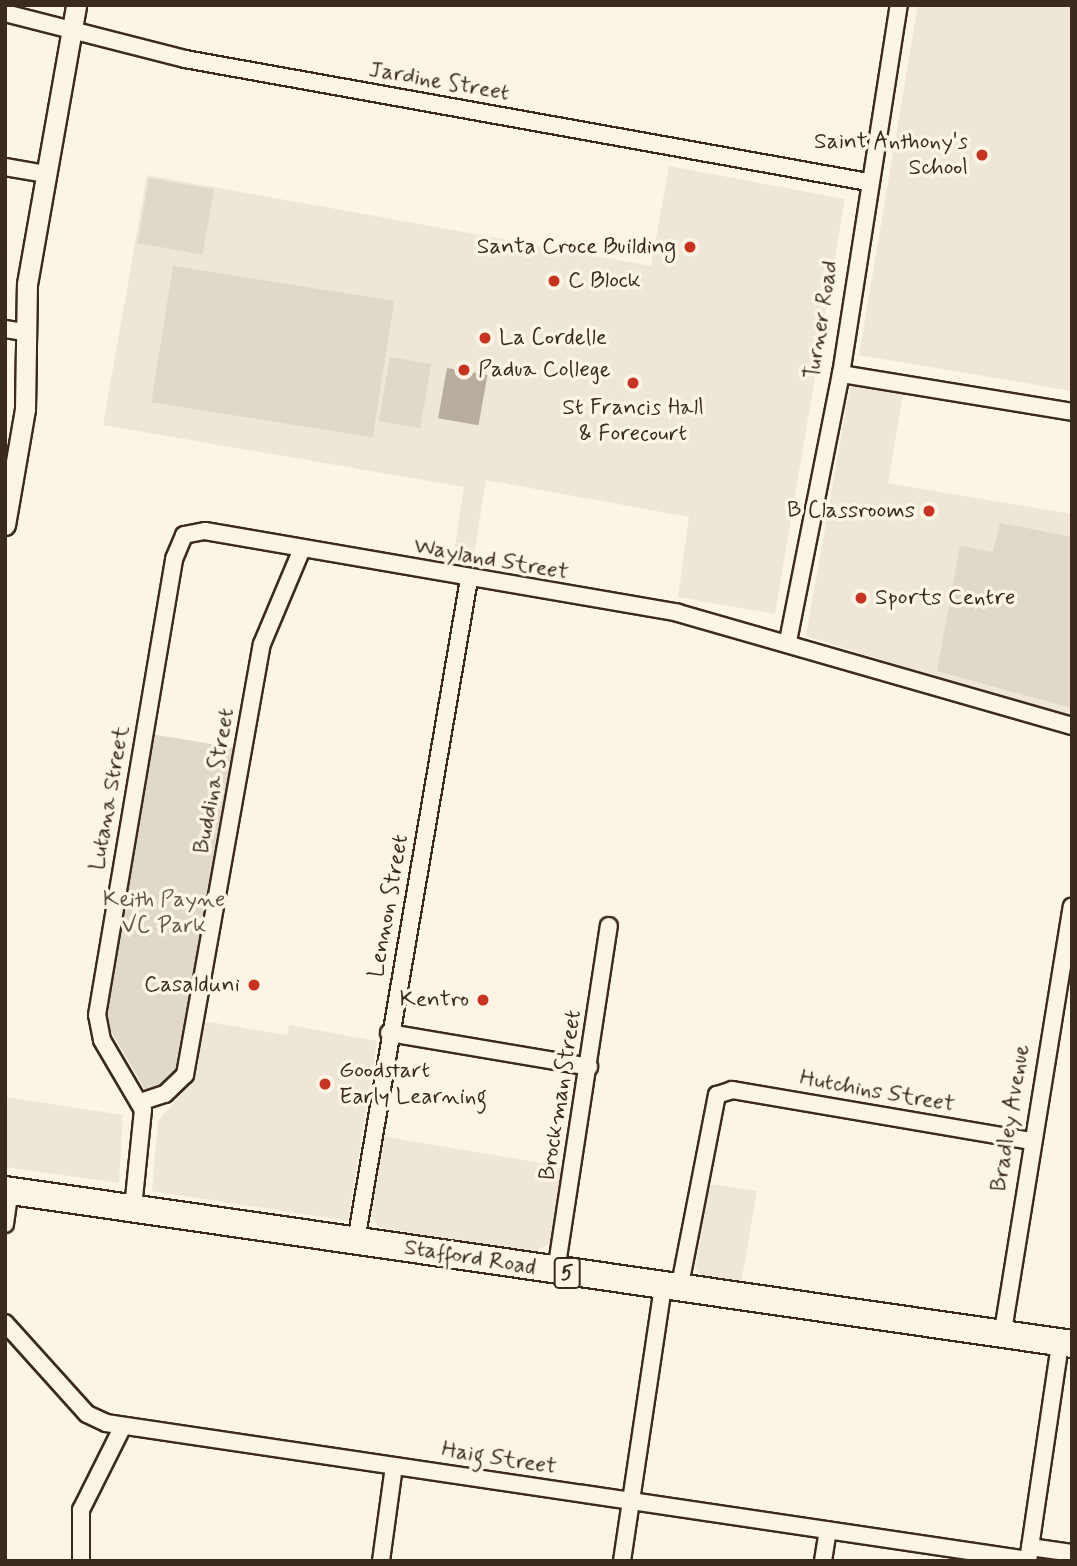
<!DOCTYPE html>
<html>
<head>
<meta charset="utf-8">
<style>
	body { margin:0 }
	#map { position:relative; width:1077px; height:1566px; overflow:hidden; background:#fcf5e5; font-family:Mynerve,sans-serif }
	div>[style] { position:absolute }
	[style*='--x'] { left:calc(var(--x)*1px); top:calc(var(--y)*1px); width:calc(var(--w)*1px); rotate:calc(var(--a)*1deg) }
	.built>* { inset:0; background:#eee6d6 }
	.green>* { inset:0; background:#e0d8c8; transform-origin:0 0 }
	.water>* { inset:0; background:#b7ad9e; transform-origin:0 0 }
	.roads { filter:drop-shadow(2px 0 #3b2a1e) drop-shadow(-2px 0 #3b2a1e) drop-shadow(0 2px #3b2a1e) drop-shadow(0 -2px #3b2a1e) }
	.minor>* { height:16px; margin:-8px; padding:0 8px; transform-origin:8px; border-radius:8px; background:#fcf5e5 }
	.tertiary>* { height:19px; margin:-9.5px; padding:0 9.5px; transform-origin:9.5px; border-radius:9.5px; background:#fcf5e5 }
	.trunk>* { height:26px; margin:-13px; padding:0 13px; transform-origin:13px; border-radius:13px; background:#fcf5e5 }
	.dots>* { width:19px; height:19px; translate:-50% -50%; box-sizing:border-box; border:4px solid #fcf5e5; border-radius:50% }
	span { translate:-50% -50%; white-space:nowrap; text-align:center; line-height:1.15; -webkit-text-stroke:7px #fcf5e5; paint-order:stroke }
	.shield-label span { padding:2px 5px; background:#fcf5e5; border:2px solid; border-radius:5px; -webkit-text-stroke-width:0 }
	.shield-label { font-size:21px; color:#3b2a1e; font-weight:700 }
	.street-label { font-size:23px; color:#3b2a1e }
	.poi-label { font-size:23px; color:#3b2a1e }
	.right { translate:-100% -50%; text-align:right }
	.left { translate:0 -50%; text-align:left }
	.park-label { font-size:23px; color:#645648 }
	.frame { position:absolute; inset:0; border:7px solid #3b2a1e; pointer-events:none }
</style>
</head>
<body>
<div id="map">
	<div class="built">
		<div style="clip-path:polygon(918px 5px,1072px 5px,1072px 391px,859px 355px)"></div>
		<div style="clip-path:polygon(669px 166px,845px 199px,775px 614px,678px 597px,689px 517px,486px 480px,473px 562px,453px 559px,464px 487px,103px 425px,147px 175px,651px 266px)"></div>
		<div style="clip-path:polygon(850px 386px,903px 394px,888px 483px,1072px 514px,1072px 720px,806px 636px)"></div>
		<div style="clip-path:polygon(204px 1021px,287px 1035px,289px 1025px,377px 1041px,348px 1221px,152px 1191px,158px 1121px,194px 1079px)"></div>
		<div style="clip-path:polygon(5px 1097px,123px 1115px,119px 1183px,5px 1167px)"></div>
		<div style="clip-path:polygon(382px 1136px,564px 1167px,550px 1243px,534px 1252px,378px 1227px,370px 1212px)"></div>
		<div style="clip-path:polygon(709px 1184px,757px 1191px,741px 1283px,703px 1278px,695px 1268px)"></div>
	</div>
	<div class="green">
		<div style="left:149px;top:178px;width:66px;height:66px;rotate:10deg"></div>
		<div style="left:173px;top:266px;width:224px;height:138px;rotate:9deg"></div>
		<div style="left:390px;top:357px;width:42px;height:65px;rotate:10deg"></div>
		<div style="clip-path:polygon(1000px 523px,1072px 537px,1072px 708px,937px 671px,960px 546px,993px 552px)"></div>
		<div style="clip-path:polygon(151px 734px,236px 748px,177px 1080px,148px 1095px,104px 1019px)"></div>
	</div>
	<div class="water">
		<div style="left:447px;top:368px;width:41px;height:51px;rotate:10deg"></div>
	</div>
	<div class="roads">
		<div class="minor">
			<div style="--x:5;--y:13;--w:186;--a:14.3"></div>
			<div style="--x:185;--y:59;--w:694;--a:10.21"></div>
			<div style="--x:5;--y:167;--w:42;--a:9.7"></div>
			<div style="--x:5;--y:329;--w:20;--a:9"></div>
			<div style="--x:841;--y:374;--w:234;--a:9.3"></div>
			<div style="--x:788;--y:641;--w:272;--a:-78.8"></div>
			<div style="--x:841;--y:374;--w:374;--a:-81.1"></div>
			<div style="--x:389;--y:1033;--w:203;--a:9.6"></div>
			<div style="--x:140;--y:1102;--w:26;--a:-18"></div>
			<div style="--x:165;--y:1094;--w:28;--a:-44"></div>
			<div style="--x:185;--y:1075;--w:438;--a:-79.9"></div>
			<div style="--x:262;--y:644;--w:103;--a:-67.2"></div>
			<div style="--x:133;--y:1208;--w:99;--a:-84.2"></div>
			<div style="--x:143;--y:1110;--w:81;--a:-120.4"></div>
			<div style="--x:102;--y:1040;--w:25;--a:-101"></div>
			<div style="--x:97;--y:1015;--w:462;--a:-80.4"></div>
			<div style="--x:174;--y:559;--w:26;--a:-67"></div>
			<div style="--x:184;--y:535;--w:21;--a:-11"></div>
			<div style="--x:205;--y:531;--w:480;--a:9.8"></div>
			<div style="--x:678;--y:613;--w:410;--a:16"></div>
			<div style="--x:5;--y:1224;--w:34;--a:-82"></div>
			<div style="--x:356;--y:1241;--w:672;--a:-80.31"></div>
			<div style="--x:556;--y:1271;--w:349;--a:-81.3"></div>
			<div style="--x:679;--y:1290;--w:199;--a:-79"></div>
			<div style="--x:717;--y:1095;--w:16;--a:-18"></div>
			<div style="--x:732;--y:1090;--w:302;--a:9.7"></div>
			<div style="--x:5;--y:1323;--w:122;--a:48"></div>
			<div style="--x:87;--y:1414;--w:21;--a:25"></div>
			<div style="--x:106;--y:1423;--w:932;--a:8.45"></div>
			<div style="--x:1002;--y:1337;--w:436;--a:-80.8"></div>
			<div style="--x:1030;--y:1547;--w:42;--a:8.1"></div>
			<div style="--x:81;--y:1561;--w:51;--a:-90"></div>
			<div style="--x:81;--y:1510;--w:94;--a:-63.4"></div>
			<div style="--x:381;--y:1561;--w:96;--a:-82.2"></div>
			<div style="--x:622;--y:1561;--w:277;--a:-81.5"></div>
			<div style="--x:823;--y:1561;--w:31;--a:-81"></div>
			<div style="--x:1028;--y:1561;--w:218;--a:-81.6"></div>
		</div>
		<div class="tertiary">
			<div style="--x:5;--y:525;--w:118;--a:-80.2"></div>
			<div style="--x:25;--y:409;--w:125;--a:-89.1"></div>
			<div style="--x:27;--y:284;--w:283;--a:-80"></div>
		</div>
		<div class="trunk">
			<div style="--x:5;--y:1190;--w:1078;--a:8.21"></div>
		</div>
	</div>
	<div class="dots">
		<div style="left:982px;top:155px;background:#c8321e"></div>
		<div style="left:690px;top:247px;background:#c8321e"></div>
		<div style="left:554px;top:281px;background:#c8321e"></div>
		<div style="left:485px;top:338px;background:#c8321e"></div>
		<div style="left:464px;top:370px;background:#c8321e"></div>
		<div style="left:633px;top:383px;background:#c8321e"></div>
		<div style="left:929px;top:511px;background:#c8321e"></div>
		<div style="left:861px;top:598px;background:#c8321e"></div>
		<div style="left:254px;top:985px;background:#c8321e"></div>
		<div style="left:483px;top:1000px;background:#c8321e"></div>
		<div style="left:325px;top:1084px;background:#c8321e"></div>
	</div>
	<div class="shield-label">
		<span style="left:567px;top:1273px">5</span>
	</div>
	<div class="street-label">
		<span style="left:439px;top:82px;rotate:10deg">Jardine Street</span>
		<span style="left:822px;top:320px;rotate:-81deg">Turner Road</span>
		<span style="left:491px;top:560px;rotate:10deg">Wayland Street</span>
		<span style="left:215px;top:781px;rotate:-80deg">Buddina Street</span>
		<span style="left:110px;top:798px;rotate:-80deg">Lutana Street</span>
		<span style="left:389px;top:906px;rotate:-80deg">Lennon Street</span>
		<span style="left:877px;top:1092px;rotate:10deg">Hutchins Street</span>
		<span style="left:561px;top:1095px;rotate:-81deg">Brockman Street</span>
		<span style="left:1011px;top:1118px;rotate:-81deg">Bradley Avenue</span>
		<span style="left:470px;top:1258px;rotate:9deg">Stafford Road</span>
		<span style="left:499px;top:1459px;rotate:9deg">Haig Street</span>
	</div>
	<div class="poi-label">
		<span class="right" style="left:968px;top:155px">Saint Anthony's<br>School</span>
		<span class="right" style="left:676px;top:247px">Santa Croce Building</span>
		<span class="left" style="left:568px;top:281px">C Block</span>
		<span class="left" style="left:499px;top:338px">La Cordelle</span>
		<span class="left" style="left:478px;top:370px">Padua College</span>
		<span style="left:633px;top:421px">St Francis Hall<br>&amp; Forecourt</span>
		<span class="right" style="left:915px;top:511px">B Classrooms</span>
		<span class="left" style="left:875px;top:598px">Sports Centre</span>
		<span class="right" style="left:240px;top:985px">Casalduni</span>
		<span class="right" style="left:469px;top:1000px">Kentro</span>
		<span class="left" style="left:339px;top:1084px">Goodstart<br>Early Learning</span>
	</div>
	<div class="park-label">
		<span style="left:164px;top:913px">Keith Payne<br>VC Park</span>
	</div>
	<div class="frame"></div>
</div>
</body>
</html>
